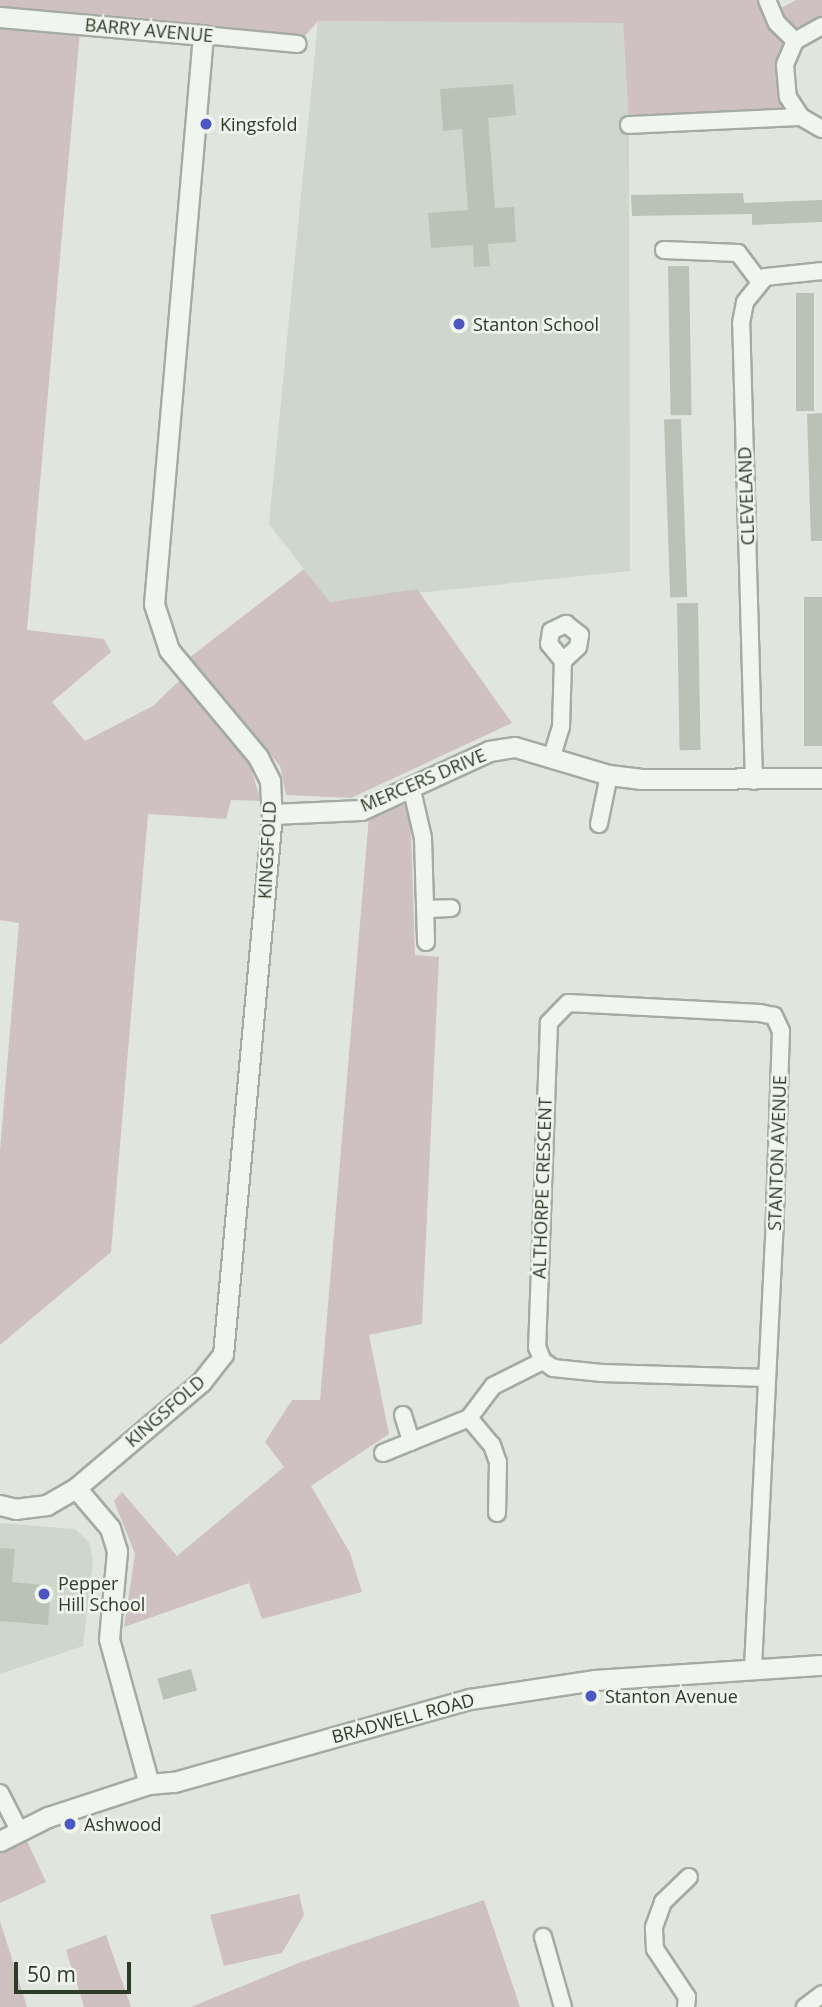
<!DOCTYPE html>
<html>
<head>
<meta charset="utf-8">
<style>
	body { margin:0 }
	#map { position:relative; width:822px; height:2007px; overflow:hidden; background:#e0e6de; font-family:"Open Sans",sans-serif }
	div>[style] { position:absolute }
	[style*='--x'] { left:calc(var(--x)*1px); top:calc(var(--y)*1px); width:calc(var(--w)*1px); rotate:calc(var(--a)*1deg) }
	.built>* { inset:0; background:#cfd7cc }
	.green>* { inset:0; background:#cfc0c2 }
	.building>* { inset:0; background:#b9c2b5; transform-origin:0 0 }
	.roads { filter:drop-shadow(2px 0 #a3aca0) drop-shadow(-2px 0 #a3aca0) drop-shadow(0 2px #a3aca0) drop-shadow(0 -2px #a3aca0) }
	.minor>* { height:16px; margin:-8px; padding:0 8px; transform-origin:8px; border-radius:8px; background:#f1f5f0 }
	.tertiary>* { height:19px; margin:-9.5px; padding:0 9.5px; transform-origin:9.5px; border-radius:9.5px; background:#f1f5f0 }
	.dots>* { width:19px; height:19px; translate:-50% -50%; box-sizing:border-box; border:4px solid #eff4ed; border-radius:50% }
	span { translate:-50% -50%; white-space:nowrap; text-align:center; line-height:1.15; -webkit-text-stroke:5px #eff4ed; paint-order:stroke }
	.street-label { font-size:18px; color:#2e3b28 }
	.poi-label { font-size:18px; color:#2e3b28 }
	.left { translate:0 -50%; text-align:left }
	.scale { position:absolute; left:14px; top:1962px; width:117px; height:32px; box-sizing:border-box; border:4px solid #2e3b28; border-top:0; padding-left:9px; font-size:21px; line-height:24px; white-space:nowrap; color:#2e3b28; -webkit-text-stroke:5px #eff4ed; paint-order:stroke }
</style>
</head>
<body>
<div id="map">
	<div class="built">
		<div style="clip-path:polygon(318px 21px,623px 23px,629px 125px,630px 571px,330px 602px,269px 524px)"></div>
		<div style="clip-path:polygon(0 1523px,75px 1529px,89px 1542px,93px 1560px,83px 1646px,0 1674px)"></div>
	</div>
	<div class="green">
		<div style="clip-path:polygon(0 0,767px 0,772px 13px,796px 0,822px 0,822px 26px,785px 65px,801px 117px,629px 125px,623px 23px,318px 21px,298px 44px,0 17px)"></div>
		<div style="clip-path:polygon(0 24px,80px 31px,27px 630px,104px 639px,111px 652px,52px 702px,85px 741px,153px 706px,181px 679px,248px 759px,261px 801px,231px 800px,226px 819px,148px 814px,111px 1252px,0 1345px,0 1151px,19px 923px,0 920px)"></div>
		<div style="clip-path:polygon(304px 569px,330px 602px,417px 589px,512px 723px,351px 798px,286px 795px,280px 766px,189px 658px)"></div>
		<div style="clip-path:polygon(410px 803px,415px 955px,439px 957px,422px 1324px,369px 1335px,389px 1434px,311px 1486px,350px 1553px,362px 1592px,262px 1619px,249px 1583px,124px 1627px,135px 1554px,114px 1501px,122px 1492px,177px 1556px,284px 1467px,265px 1442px,292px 1400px,320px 1400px,369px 816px)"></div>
		<div style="clip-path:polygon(26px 1839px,46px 1882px,0 1903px,0 1853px)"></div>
		<div style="clip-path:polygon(299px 1894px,304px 1915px,282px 1953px,224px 1966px,210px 1915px)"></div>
		<div style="clip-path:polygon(484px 1900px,520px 2007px,191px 2007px,301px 1962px)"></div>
		<div style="clip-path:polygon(0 1921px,27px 2007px,0 2007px)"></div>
		<div style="clip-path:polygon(106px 1935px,131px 2007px,84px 2007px,66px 1950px)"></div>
	</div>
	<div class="building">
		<div style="clip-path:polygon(513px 84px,516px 115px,488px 118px,495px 208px,514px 207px,516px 242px,488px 244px,490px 266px,474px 267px,473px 245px,431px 248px,428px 213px,468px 210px,462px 129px,443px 131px,440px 89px)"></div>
		<div style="clip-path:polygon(743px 193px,744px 203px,822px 200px,822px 222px,752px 225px,752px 214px,632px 216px,631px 195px)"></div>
		<div style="left:689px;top:266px;width:149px;height:21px;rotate:89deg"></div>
		<div style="left:796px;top:293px;width:18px;height:118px"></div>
		<div style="clip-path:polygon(822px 413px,822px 541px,811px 541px,807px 414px)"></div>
		<div style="left:681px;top:419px;width:178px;height:17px;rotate:88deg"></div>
		<div style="left:804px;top:597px;width:18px;height:149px"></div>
		<div style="left:698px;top:603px;width:147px;height:21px;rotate:89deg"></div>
		<div style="clip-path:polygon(0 1548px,15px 1549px,12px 1582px,51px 1586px,48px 1625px,0 1621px)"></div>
		<div style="left:191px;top:1669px;width:22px;height:35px;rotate:74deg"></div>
	</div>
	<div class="roads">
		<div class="minor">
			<div style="--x:767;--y:0;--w:25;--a:67"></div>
			<div style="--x:777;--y:23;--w:25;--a:45"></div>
			<div style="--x:822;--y:26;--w:31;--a:151"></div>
			<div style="--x:795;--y:41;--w:26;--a:113"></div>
			<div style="--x:785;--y:65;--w:32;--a:85"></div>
			<div style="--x:788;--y:97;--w:24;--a:57"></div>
			<div style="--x:801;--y:117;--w:24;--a:30"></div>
			<div style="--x:203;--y:35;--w:95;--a:5.4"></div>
			<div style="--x:629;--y:125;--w:172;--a:-2.7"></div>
			<div style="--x:664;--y:250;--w:74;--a:2.3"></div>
			<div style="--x:738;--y:253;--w:36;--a:53"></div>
			<div style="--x:552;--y:756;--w:30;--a:-73"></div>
			<div style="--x:561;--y:727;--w:66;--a:-88.3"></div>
			<div style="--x:563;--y:661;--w:22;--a:-129"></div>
			<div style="--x:549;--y:644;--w:13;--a:-81"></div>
			<div style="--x:551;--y:631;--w:17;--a:-25"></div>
			<div style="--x:566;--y:624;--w:18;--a:38"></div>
			<div style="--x:580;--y:635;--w:12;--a:99"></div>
			<div style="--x:578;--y:647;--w:21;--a:137"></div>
			<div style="--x:754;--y:781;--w:458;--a:-91.6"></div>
			<div style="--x:741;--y:323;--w:21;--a:-79"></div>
			<div style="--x:745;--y:302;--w:32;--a:-51"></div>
			<div style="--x:765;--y:277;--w:57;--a:-6"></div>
			<div style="--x:411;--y:786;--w:53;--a:77"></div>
			<div style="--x:423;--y:838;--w:104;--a:88.3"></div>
			<div style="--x:599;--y:824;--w:50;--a:-78.5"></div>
			<div style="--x:426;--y:909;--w:25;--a:-2"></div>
			<div style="--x:403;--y:1415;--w:28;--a:73"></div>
			<div style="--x:469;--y:1418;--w:35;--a:50"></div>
			<div style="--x:492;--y:1445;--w:18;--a:71"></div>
			<div style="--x:498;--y:1462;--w:51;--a:91.1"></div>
			<div style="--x:383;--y:1453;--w:93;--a:-22.1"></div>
			<div style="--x:469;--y:1418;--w:40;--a:-53"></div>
			<div style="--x:493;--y:1386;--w:56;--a:-26.6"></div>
			<div style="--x:753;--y:1668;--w:428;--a:-87.2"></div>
			<div style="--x:774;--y:1241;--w:210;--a:-88.1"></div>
			<div style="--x:781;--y:1031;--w:17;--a:-115"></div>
			<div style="--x:774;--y:1016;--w:14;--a:-168"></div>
			<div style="--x:760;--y:1013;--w:192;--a:-177"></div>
			<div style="--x:568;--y:1003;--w:28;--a:134"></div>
			<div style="--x:549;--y:1023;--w:324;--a:92.1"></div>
			<div style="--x:537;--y:1347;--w:15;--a:67"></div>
			<div style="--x:543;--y:1361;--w:12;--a:35"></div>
			<div style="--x:553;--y:1368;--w:49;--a:5.8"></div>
			<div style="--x:602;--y:1373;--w:165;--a:1.7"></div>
			<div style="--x:0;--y:1793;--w:42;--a:62.8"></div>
			<div style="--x:543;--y:1937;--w:73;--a:74.1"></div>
			<div style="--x:686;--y:2007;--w:10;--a:-84"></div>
			<div style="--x:687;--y:1997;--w:58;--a:-123.7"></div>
			<div style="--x:655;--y:1949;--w:22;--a:-93"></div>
			<div style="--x:654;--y:1927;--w:27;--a:-70"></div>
			<div style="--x:663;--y:1902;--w:36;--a:-44"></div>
			<div style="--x:805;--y:2007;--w:21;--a:-37"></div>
		</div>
		<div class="tertiary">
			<div style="--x:0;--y:17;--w:204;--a:5.1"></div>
			<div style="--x:203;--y:35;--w:571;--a:94.92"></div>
			<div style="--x:154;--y:604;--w:48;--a:71.9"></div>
			<div style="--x:169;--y:650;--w:139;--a:50.2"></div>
			<div style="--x:258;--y:757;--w:27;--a:63"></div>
			<div style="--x:270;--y:781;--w:33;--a:87"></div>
			<div style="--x:272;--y:814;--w:542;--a:95.18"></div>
			<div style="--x:223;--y:1354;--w:36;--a:128"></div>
			<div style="--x:201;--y:1382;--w:164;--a:139.7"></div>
			<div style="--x:76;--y:1488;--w:34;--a:150"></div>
			<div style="--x:47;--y:1505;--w:31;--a:173"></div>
			<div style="--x:16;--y:1509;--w:16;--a:-166"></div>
			<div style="--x:272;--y:814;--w:89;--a:-2.6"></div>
			<div style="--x:361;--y:810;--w:141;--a:-24.7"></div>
			<div style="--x:489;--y:751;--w:26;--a:-9"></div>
			<div style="--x:515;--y:747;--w:98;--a:16.6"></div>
			<div style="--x:609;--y:775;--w:33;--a:7"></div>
			<div style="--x:642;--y:779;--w:180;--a:-0.3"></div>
			<div style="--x:76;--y:1488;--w:52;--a:49.6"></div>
			<div style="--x:110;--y:1528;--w:24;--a:73"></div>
			<div style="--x:117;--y:1551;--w:88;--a:95.2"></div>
			<div style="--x:109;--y:1639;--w:150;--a:74.6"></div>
			<div style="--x:0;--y:1841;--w:54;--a:-26.6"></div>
			<div style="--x:48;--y:1817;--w:106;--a:-18.1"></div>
			<div style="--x:149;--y:1784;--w:25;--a:-5"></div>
			<div style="--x:174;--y:1782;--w:307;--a:-15.7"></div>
			<div style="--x:470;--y:1699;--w:125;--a:-8.7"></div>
			<div style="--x:594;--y:1680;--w:228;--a:-3.8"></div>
		</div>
	</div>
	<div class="dots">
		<div style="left:206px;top:124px;background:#4d57c1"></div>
		<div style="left:459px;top:324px;background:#4d57c1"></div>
		<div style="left:44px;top:1594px;background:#4d57c1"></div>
		<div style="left:591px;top:1696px;background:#4d57c1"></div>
		<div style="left:70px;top:1824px;background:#4d57c1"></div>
	</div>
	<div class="street-label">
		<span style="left:149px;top:30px;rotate:5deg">BARRY AVENUE</span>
		<span style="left:746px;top:496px;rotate:-92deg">CLEVELAND</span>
		<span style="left:423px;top:780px;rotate:-23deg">MERCERS DRIVE</span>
		<span style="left:267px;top:850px;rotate:-87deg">KINGSFOLD</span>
		<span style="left:777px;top:1153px;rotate:-88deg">STANTON AVENUE</span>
		<span style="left:542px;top:1188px;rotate:-88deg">ALTHORPE CRESCENT</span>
		<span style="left:165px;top:1411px;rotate:-41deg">KINGSFOLD</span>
		<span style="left:403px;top:1718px;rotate:-15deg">BRADWELL ROAD</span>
	</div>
	<div class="poi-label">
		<span class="left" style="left:220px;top:124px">Kingsfold</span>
		<span class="left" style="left:473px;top:324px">Stanton School</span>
		<span class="left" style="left:58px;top:1594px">Pepper<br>Hill School</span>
		<span class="left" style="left:605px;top:1696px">Stanton Avenue</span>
		<span class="left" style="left:84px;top:1824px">Ashwood</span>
	</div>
	<div class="scale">50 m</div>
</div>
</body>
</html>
